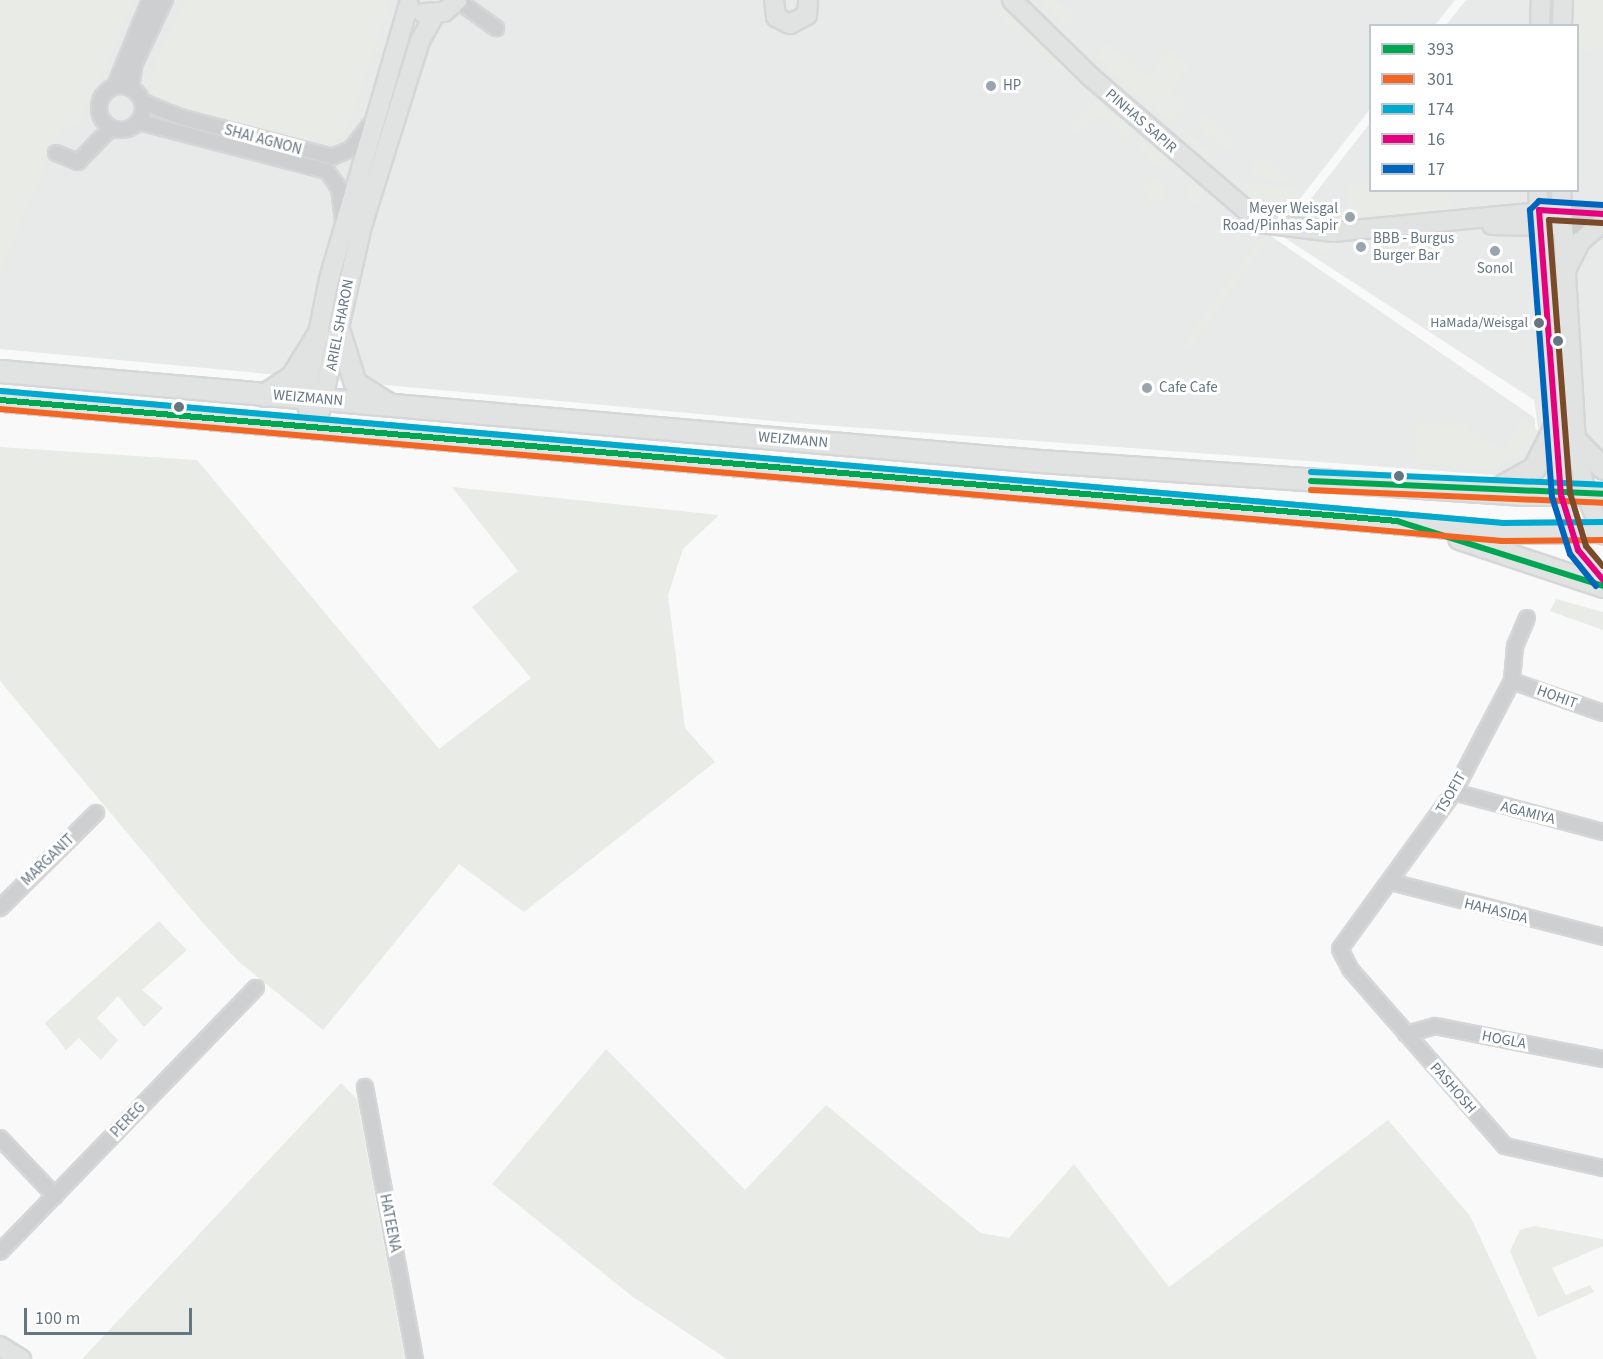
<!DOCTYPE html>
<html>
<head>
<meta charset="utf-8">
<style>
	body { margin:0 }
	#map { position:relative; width:1603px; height:1359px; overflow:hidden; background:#f9f9f9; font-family:"Source Sans 3",sans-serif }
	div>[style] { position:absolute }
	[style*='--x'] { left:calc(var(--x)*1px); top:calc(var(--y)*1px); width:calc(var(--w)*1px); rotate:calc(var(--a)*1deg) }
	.built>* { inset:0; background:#e8e9e9 }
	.green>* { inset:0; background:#e8ebe6; transform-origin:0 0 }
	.round { border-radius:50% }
	.roads { filter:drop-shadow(2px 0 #d5d6d7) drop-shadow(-2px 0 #d5d6d7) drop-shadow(0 2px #d5d6d7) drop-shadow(0 -2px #d5d6d7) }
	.street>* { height:14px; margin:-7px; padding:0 7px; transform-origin:7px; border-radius:7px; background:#cecfd0 }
	.street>.ring { margin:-7px; padding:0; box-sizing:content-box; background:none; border:14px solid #cecfd0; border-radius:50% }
	.secondary>* { height:18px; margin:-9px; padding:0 9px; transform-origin:9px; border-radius:9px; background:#e1e2e2 }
	.primary>* { height:21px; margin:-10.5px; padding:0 10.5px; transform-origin:10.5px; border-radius:10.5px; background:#e1e2e2 }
	.bus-1>* { height:6px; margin:-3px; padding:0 3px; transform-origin:3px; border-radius:3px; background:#00a651 }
	.bus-2>* { height:6px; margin:-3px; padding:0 3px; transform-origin:3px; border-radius:3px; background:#f26522 }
	.bus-3>* { height:6px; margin:-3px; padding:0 3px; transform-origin:3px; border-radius:3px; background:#00a9ce }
	.bus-4>* { height:6px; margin:-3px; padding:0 3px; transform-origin:3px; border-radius:3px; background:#e5007d }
	.bus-5>* { height:6px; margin:-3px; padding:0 3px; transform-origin:3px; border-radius:3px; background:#0065bd }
	.bus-6>* { height:6px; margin:-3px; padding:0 3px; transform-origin:3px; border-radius:3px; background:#7a4b2a }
	.dots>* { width:16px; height:16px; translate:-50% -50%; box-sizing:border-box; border:3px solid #fff; border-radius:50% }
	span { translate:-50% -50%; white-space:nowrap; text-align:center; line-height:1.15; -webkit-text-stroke:6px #fff; paint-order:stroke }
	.bus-label { font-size:14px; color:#657683 }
	.right { translate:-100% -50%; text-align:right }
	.poi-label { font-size:15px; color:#657683 }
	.left { translate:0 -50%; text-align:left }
	.street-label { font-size:15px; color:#657683 }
	.legend { position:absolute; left:1369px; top:24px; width:210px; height:168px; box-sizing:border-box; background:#fff; border:2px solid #c1c8cd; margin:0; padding:8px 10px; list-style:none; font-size:18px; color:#657683 }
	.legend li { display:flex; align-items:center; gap:12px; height:30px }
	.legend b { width:30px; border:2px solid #c1c8cd }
	.scale { position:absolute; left:24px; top:1308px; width:168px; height:27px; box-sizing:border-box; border:3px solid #657683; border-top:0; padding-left:8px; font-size:18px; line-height:21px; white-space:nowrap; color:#657683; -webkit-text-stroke:4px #fff; paint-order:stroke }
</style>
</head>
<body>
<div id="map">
	<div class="built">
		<div style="clip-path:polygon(0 0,1455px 0,1435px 25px,1370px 26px,1370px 109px,1271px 236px,1535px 418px,1535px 456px,1508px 476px,795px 423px,0 349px)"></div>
		<div style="clip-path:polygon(1466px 0,1603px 0,1603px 475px,1546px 483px,1534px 400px,1282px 236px,1370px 123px,1370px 190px,1578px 190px,1578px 26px,1446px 25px)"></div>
	</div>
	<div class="green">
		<div style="clip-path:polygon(0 0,135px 0,79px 123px,59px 132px,0 274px)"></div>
		<div style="clip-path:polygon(186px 0,385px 0,388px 9px,344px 137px,322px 147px,163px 102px,150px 91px,154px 65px)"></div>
		<div style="clip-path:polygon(1038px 0,1056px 0,1074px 16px,1066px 25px)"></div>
		<div style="clip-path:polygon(1574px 0,1603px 0,1603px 49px,1578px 51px)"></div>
		<div style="left:1001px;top:7px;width:26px;height:7px;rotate:43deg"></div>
		<div style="left:1031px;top:35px;width:50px;height:6px;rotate:44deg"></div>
		<div style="clip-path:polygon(1107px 43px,1147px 77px,1170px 50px,1190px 67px,1171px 90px,1187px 104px,1170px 122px,1096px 57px)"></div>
		<div style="clip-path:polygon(1095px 100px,1130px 132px,1125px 138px,1097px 114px,1078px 134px,1070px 127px)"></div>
		<div style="left:1205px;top:114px;width:40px;height:14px;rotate:41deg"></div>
		<div style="left:1185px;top:131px;width:35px;height:6px;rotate:41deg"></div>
		<div style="left:1144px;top:143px;width:33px;height:8px;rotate:41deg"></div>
		<div style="clip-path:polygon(1257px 157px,1271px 163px,1293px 183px,1247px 175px)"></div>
		<div class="round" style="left:1144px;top:180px;width:22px;height:22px"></div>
		<div style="clip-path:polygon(1244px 181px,1301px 190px,1285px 211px,1276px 211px,1251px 200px)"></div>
		<div style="clip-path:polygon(1370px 183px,1370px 190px,1443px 191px,1456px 204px,1447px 213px,1347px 215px,1348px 184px)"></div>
		<div class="round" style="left:1185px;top:185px;width:18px;height:18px"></div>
		<div style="clip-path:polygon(1308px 234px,1334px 235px,1328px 254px,1306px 239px)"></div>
		<div style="clip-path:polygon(1259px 239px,1265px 243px,1189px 350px,1182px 345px)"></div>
		<div style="clip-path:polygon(1524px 418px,1541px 433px,1535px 447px,1520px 458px,1492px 468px,1414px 464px,1416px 424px,1462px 422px,1500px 450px)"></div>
		<div style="clip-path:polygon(0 447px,197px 460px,439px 749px,531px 678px,472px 607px,518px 571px,452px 487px,719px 515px,683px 549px,668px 595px,685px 728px,715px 762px,524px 912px,459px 864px,323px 1030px,238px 961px,202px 922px,0 681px)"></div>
		<div style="clip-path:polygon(1556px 599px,1603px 612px,1603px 630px,1550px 611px)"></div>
		<div style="clip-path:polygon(159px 921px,187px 950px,142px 990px,163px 1008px,144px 1027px,118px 996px,97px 1018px,118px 1040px,101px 1060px,79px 1038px,66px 1050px,45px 1023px)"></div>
		<div style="clip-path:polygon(606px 1049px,745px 1190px,826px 1105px,981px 1233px,1009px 1238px,1074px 1164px,1169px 1287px,1388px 1120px,1470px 1216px,1537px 1359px,727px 1359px,633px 1297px,492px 1184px)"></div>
		<div style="clip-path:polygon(341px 1083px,357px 1099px,405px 1359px,82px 1359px)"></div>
		<div style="clip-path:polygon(1534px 1226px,1603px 1239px,1603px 1246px,1552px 1268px,1566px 1295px,1590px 1285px,1594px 1292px,1538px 1317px,1510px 1251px,1520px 1230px)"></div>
	</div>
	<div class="roads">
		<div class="street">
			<div style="--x:458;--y:1;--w:47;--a:35.4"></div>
			<div class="ring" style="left:99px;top:86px;width:30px;height:30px"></div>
			<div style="--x:115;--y:86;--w:93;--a:-67.9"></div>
			<div style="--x:131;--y:87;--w:24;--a:-81"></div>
			<div style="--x:135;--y:63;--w:70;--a:-64.5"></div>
			<div style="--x:143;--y:102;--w:40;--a:22"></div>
			<div style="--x:180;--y:117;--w:157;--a:14.7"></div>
			<div style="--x:332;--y:157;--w:21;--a:-23"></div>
			<div style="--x:351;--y:149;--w:34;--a:-52"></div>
			<div style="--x:139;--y:122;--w:194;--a:14.6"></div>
			<div style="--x:327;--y:171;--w:21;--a:55"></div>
			<div style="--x:339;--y:188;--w:32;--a:83"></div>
			<div style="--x:56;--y:153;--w:24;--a:22"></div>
			<div style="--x:78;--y:162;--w:47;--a:-45.9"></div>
			<div style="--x:1562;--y:210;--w:41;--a:5.6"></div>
			<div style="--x:1562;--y:227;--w:39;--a:-3"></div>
			<div style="--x:1527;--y:618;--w:30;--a:113"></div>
			<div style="--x:1515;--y:646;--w:35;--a:95"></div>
			<div style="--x:1512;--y:681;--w:125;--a:117.6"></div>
			<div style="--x:1454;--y:792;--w:194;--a:126"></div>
			<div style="--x:1340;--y:949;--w:22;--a:63"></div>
			<div style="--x:1350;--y:969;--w:235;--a:48.8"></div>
			<div style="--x:1505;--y:1146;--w:100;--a:12.7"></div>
			<div style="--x:1512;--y:681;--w:96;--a:19.4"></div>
			<div style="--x:1454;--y:792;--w:154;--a:15"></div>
			<div style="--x:1391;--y:882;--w:219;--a:14.5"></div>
			<div style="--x:0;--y:908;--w:135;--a:-44.7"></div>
			<div style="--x:1406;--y:1034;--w:30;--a:-15"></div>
			<div style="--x:1435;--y:1026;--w:171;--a:11.1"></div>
			<div style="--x:365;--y:1087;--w:277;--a:79.6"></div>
			<div style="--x:0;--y:1138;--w:80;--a:46.5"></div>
			<div style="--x:0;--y:1252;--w:368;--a:-45.9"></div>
		</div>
		<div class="secondary">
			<div style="--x:774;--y:0;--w:17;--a:83"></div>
			<div style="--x:776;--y:17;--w:16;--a:27"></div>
			<div style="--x:790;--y:24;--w:19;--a:-28"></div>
			<div style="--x:807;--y:15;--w:15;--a:-86"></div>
			<div style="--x:1012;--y:0;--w:112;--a:44.3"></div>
			<div style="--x:1092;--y:78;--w:223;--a:40.6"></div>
			<div style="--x:1261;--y:223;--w:73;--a:7.1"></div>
			<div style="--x:1333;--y:232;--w:230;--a:-5.5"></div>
			<div style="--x:423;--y:13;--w:21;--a:-3"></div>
			<div style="--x:444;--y:12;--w:18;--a:-41"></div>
			<div style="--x:1540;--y:26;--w:26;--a:-88"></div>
			<div style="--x:1562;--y:26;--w:26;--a:-88"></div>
			<div style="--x:1538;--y:190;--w:306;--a:85.7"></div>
			<div style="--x:1561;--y:495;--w:58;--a:72.8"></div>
			<div style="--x:1578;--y:550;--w:39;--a:50"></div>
			<div style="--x:1561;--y:190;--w:251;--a:86.6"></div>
			<div style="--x:1576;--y:441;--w:55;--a:79.5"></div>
			<div style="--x:1586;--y:495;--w:43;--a:66.4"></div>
			<div style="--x:1492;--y:225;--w:59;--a:1"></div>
			<div style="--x:1565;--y:272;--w:35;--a:-63"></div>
			<div style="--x:1581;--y:241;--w:23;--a:-41"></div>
			<div style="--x:320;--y:411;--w:190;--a:-77.2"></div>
			<div style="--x:362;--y:226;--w:194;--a:-72.6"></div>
			<div style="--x:420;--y:41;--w:31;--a:-61"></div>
			<div style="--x:313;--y:426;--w:29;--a:-106"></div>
			<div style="--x:305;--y:398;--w:121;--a:-78.6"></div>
			<div style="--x:329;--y:279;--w:286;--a:-73.8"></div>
			<div style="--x:0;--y:1346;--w:25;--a:32"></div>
		</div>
		<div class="primary">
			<div style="--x:339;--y:332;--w:53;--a:72.6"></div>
			<div style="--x:355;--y:383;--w:38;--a:32"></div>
			<div style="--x:0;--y:371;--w:1044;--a:4.95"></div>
			<div style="--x:1040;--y:461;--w:481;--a:3.9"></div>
			<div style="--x:1520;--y:494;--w:83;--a:0"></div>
			<div style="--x:264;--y:395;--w:34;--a:-34"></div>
			<div style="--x:292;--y:376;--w:49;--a:-58.2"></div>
			<div style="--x:0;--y:400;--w:1509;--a:5.02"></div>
			<div style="--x:1503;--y:532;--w:100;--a:-0.6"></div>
			<div style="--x:1576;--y:441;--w:38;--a:45"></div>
			<div style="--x:1495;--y:490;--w:45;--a:-29.4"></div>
			<div style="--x:1534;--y:468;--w:47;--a:-63.4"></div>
			<div style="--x:1459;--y:538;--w:152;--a:18.4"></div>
		</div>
	</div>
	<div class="bus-1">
		<div style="--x:0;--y:400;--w:1402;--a:4.95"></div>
		<div style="--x:1397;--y:521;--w:216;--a:17.5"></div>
		<div style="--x:1311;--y:481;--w:292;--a:2.5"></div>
	</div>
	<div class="bus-2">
		<div style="--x:0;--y:409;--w:1508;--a:5.02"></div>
		<div style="--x:1502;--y:541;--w:101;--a:-0.6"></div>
		<div style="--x:1311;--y:490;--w:292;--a:2.5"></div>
	</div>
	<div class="bus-3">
		<div style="--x:1;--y:391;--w:1508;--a:5.02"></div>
		<div style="--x:1503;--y:523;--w:100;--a:-0.6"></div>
		<div style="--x:1311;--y:472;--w:292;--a:2.5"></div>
	</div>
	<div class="bus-4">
		<div style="--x:1603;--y:214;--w:64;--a:-176.4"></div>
		<div style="--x:1539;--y:210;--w:286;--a:85.6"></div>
		<div style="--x:1561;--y:495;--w:58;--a:72.8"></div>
		<div style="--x:1578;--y:550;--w:39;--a:50"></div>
	</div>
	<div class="bus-5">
		<div style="--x:1596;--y:586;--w:41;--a:-129.1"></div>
		<div style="--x:1570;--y:554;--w:60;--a:-107.5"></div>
		<div style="--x:1552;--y:497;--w:288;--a:-94.4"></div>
		<div style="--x:1530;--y:210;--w:13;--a:-45"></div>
		<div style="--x:1539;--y:201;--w:64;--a:3.6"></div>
	</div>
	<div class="bus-6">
		<div style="--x:1602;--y:223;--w:53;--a:-176.8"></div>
		<div style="--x:1549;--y:220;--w:274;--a:85.6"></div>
		<div style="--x:1570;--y:493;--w:55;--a:73.2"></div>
		<div style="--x:1586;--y:546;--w:26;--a:50"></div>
	</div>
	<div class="dots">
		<div style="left:991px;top:86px;background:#99a4ac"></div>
		<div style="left:1350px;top:217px;background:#99a4ac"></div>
		<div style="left:1361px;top:247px;background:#99a4ac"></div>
		<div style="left:1495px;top:251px;background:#99a4ac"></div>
		<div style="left:1539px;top:323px;background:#657683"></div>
		<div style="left:1558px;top:341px;background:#657683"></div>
		<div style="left:1147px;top:388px;background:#99a4ac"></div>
		<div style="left:179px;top:407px;background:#657683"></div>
		<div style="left:1399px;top:476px;background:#657683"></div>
	</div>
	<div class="bus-label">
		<span class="right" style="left:1528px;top:323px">HaMada/Weisgal</span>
	</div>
	<div class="poi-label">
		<span class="left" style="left:1003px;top:86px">HP</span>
		<span class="right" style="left:1338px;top:217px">Meyer Weisgal<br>Road/Pinhas Sapir</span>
		<span class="left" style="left:1373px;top:247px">BBB - Burgus<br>Burger Bar</span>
		<span style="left:1495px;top:269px">Sonol</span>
		<span class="left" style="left:1159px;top:388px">Cafe Cafe</span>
	</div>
	<div class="street-label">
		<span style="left:1141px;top:121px;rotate:41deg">PINHAS SAPIR</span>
		<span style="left:263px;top:140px;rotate:15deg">SHAI AGNON</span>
		<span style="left:340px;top:325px;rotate:-79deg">ARIEL SHARON</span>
		<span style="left:308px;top:398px;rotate:5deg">WEIZMANN</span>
		<span style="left:793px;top:440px;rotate:5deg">WEIZMANN</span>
		<span style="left:1557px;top:697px;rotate:20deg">HOHIT</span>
		<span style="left:1451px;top:793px;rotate:-60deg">TSOFIT</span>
		<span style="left:1528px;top:813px;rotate:14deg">AGAMIYA</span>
		<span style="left:48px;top:860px;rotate:-44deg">MARGANIT</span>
		<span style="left:1496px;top:911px;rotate:14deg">HAHASIDA</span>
		<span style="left:1504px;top:1040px;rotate:11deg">HOGLA</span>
		<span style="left:1453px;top:1088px;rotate:49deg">PASHOSH</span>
		<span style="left:128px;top:1120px;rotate:-46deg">PEREG</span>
		<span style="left:390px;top:1223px;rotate:79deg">HATEENA</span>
	</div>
	<ul class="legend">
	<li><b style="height:8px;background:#00a651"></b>393</li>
	<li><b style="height:8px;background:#f26522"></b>301</li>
	<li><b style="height:8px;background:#00a9ce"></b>174</li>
	<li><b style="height:8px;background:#e5007d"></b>16</li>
	<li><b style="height:8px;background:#0065bd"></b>17</li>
	</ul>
	<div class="scale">100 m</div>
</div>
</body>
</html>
